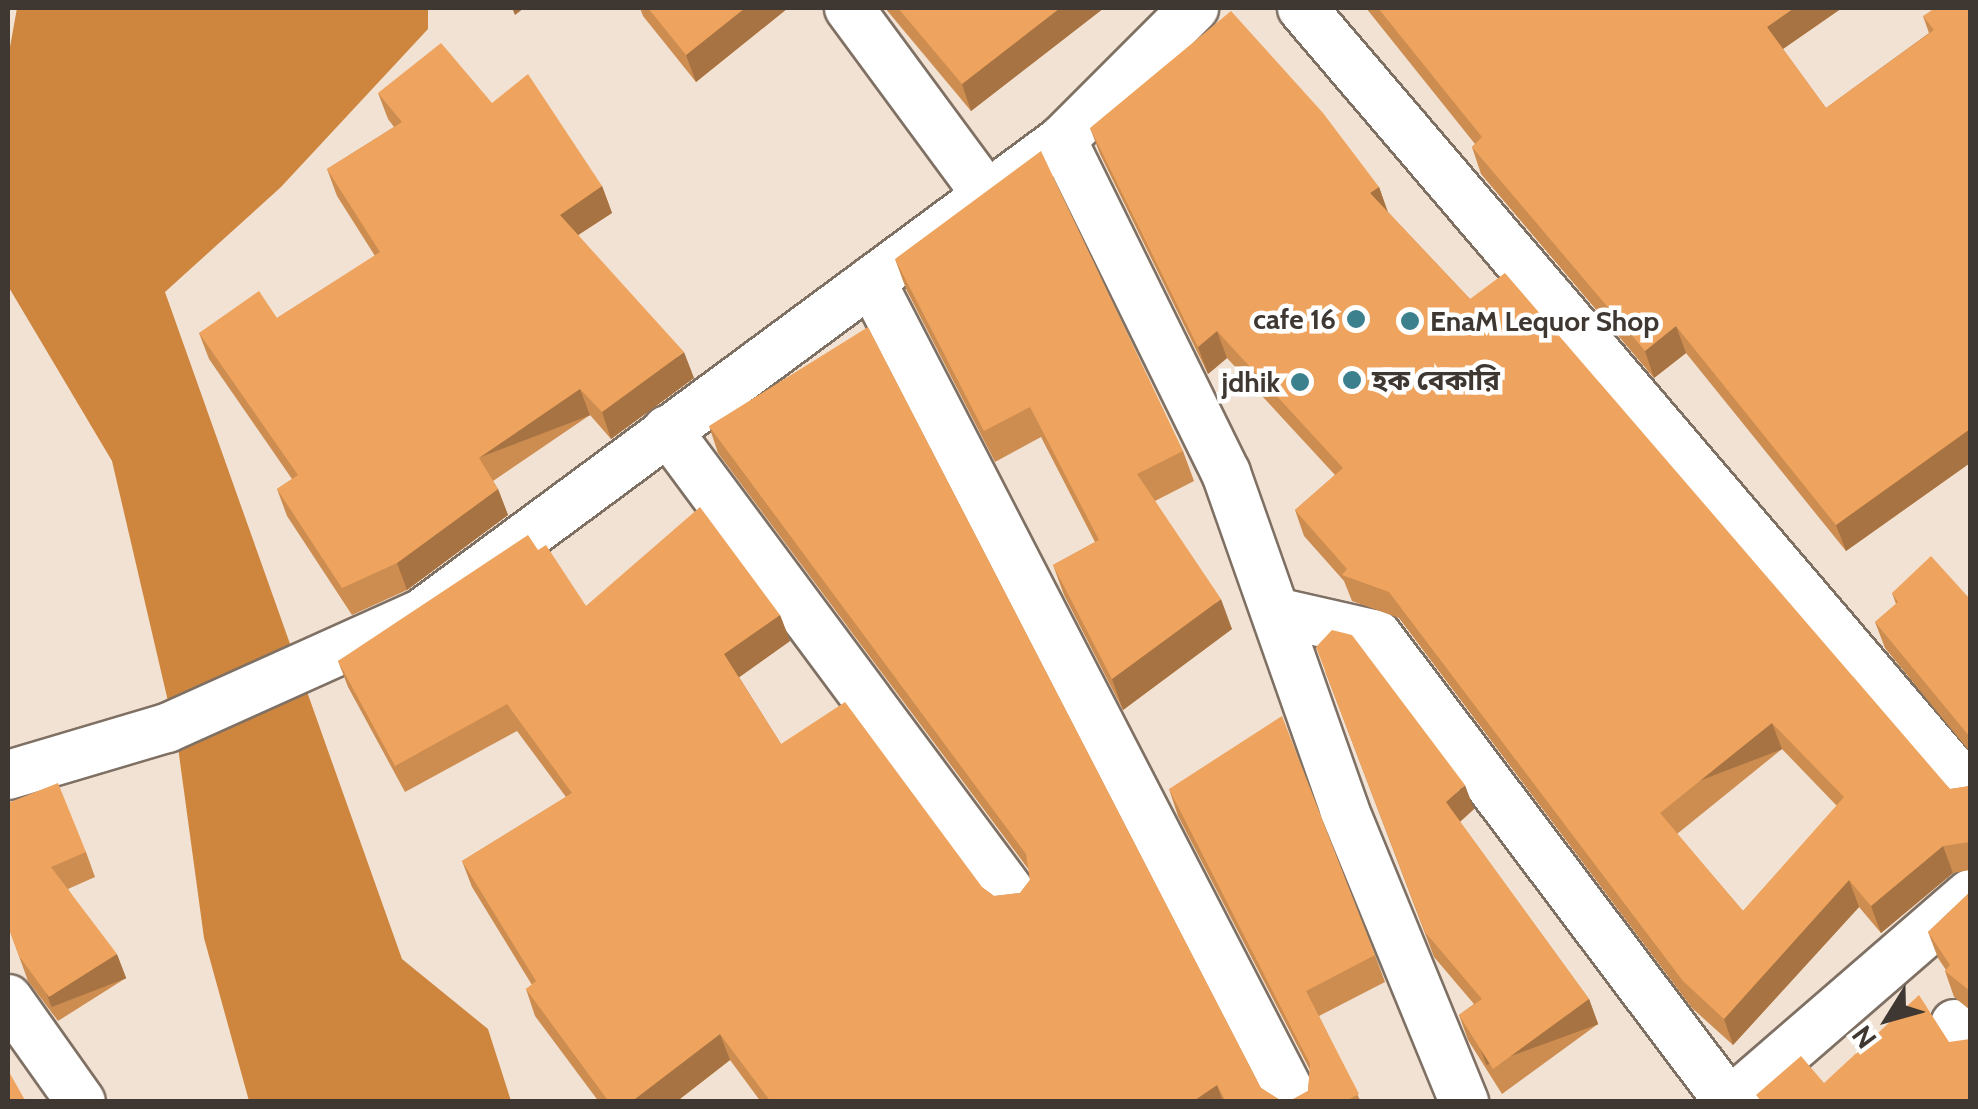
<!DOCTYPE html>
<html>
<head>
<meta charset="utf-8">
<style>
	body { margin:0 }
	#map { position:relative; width:1978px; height:1109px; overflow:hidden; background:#f2e2d4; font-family:Cabin,"Noto Sans Bengali",sans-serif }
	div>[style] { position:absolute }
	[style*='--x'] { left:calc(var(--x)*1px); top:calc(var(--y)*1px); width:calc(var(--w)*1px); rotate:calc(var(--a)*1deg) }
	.water>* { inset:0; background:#ce863f }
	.roads { filter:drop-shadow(2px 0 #7f7064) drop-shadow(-2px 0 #7f7064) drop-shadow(0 2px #7f7064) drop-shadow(0 -2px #7f7064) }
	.minor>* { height:48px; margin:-24px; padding:0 24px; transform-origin:24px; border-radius:24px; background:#fff }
	.wall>* { inset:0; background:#cd8d51 }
	.shaded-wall>* { inset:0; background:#a77342; transform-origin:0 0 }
	.building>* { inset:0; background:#eea45e }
	.dots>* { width:28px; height:28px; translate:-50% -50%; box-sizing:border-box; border:5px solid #fff; border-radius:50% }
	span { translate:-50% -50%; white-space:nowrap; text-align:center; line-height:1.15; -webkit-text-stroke:9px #fff; paint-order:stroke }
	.poi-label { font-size:28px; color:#3e3732; font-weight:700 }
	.right { translate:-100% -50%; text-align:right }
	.left { translate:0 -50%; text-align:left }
	.frame { position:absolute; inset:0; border:10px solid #3e3732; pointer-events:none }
	.north { position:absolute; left:1838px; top:969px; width:100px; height:100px; -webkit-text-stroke:8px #fff; paint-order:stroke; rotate:233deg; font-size:28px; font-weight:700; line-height:40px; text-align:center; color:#3e3732 }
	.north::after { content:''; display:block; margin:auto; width:35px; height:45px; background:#3e3732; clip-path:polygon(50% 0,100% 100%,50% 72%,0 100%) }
</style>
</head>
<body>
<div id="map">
	<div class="water">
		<div style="clip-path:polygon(17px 8px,428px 8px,428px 29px,281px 187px,165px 292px,402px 959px,488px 1029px,511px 1101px,249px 1101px,204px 938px,177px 740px,112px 461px,8px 286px,8px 58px)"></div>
	</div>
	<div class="roads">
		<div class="minor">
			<div style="--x:849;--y:8;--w:232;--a:53.6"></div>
			<div style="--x:1302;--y:8;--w:1028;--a:49.5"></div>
			<div style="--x:1062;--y:140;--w:371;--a:63.8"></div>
			<div style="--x:1226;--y:473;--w:356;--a:70.6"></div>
			<div style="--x:1344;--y:809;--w:317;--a:67.7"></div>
			<div style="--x:871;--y:281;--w:924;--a:62.69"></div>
			<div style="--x:667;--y:430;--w:582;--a:53.39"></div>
			<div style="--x:1280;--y:613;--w:99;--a:12.8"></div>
			<div style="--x:1377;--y:635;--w:585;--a:52.99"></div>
			<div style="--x:8;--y:775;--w:166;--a:-16.5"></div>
			<div style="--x:167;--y:728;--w:278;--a:-24.2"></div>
			<div style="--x:421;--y:614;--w:797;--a:-36.48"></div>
			<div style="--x:1062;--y:140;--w:187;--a:-45"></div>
			<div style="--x:8;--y:999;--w:126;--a:54.7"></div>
			<div style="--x:1955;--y:1024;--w:24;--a:52"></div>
			<div style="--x:1730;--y:1102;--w:318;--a:-40.9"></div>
		</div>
	</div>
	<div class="wall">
		<div style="clip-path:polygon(640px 8px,788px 8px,696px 82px,643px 16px)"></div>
		<div style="clip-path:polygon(885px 8px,1104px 8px,971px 111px)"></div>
		<div style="clip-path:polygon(1366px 8px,1842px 8px,1783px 49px,1826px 108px,1929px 33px,1923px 16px,1970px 8px,1970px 463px,1846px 551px,1686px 353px,1654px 378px,1481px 174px,1472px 147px,1475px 144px)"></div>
		<div style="clip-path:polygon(378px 93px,492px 103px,602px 186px,612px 213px,578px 235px,694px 378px,611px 439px,590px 415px,493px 481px,498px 489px,508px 515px,407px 590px,352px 615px,287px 516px,277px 489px,292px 479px,209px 359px,199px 333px,277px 318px,375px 256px,337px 196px,327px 169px,394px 127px,388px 119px)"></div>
		<div style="clip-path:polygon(evenodd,1090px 128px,1379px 187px,1388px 212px,1470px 299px,1950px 789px,1970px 786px,1970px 870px,1953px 873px,1881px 933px,1859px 907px,1733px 1045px,1692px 1008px,1399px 618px,1352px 601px,1344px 581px,1304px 536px,1295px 510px,1335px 475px,1227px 358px,1208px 374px,1100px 154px,1090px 128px,1782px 749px,1837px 806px,1743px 911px,1677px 834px,1782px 749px)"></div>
		<div style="clip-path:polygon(895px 259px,1183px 451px,1194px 481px,1155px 501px,1232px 629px,1123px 710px,1064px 595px,1053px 565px,1095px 542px,1041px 437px,995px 462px,906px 289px)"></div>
		<div style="clip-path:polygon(709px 426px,1261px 1088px,1283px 1102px,761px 1102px,730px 1060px,676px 1102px,599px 1102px,535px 1016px,526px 989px,532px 985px,472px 887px,462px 861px,566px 797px,517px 731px,405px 792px,348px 687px,338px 661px,538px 550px,586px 606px,780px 615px,790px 641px,739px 677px,781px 744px,994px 896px,1020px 893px,1030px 880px,1029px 870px,718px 453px)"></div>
		<div style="clip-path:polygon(1892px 593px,1970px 599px,1970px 752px,1885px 648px,1875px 622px,1896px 604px)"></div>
		<div style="clip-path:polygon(1325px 671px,1474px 809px,1460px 822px,1589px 999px,1598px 1024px,1502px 1094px,1468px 1040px,1459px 1015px,1474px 1004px,1434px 957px)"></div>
		<div style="clip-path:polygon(1169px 789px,1375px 955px,1385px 982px,1319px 1016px,1361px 1102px,1288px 1102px,1308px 1091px,1310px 1070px,1178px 816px)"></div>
		<div style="clip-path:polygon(8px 803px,86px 852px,95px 877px,68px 889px,126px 978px,58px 1021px,28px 981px,8px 926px)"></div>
		<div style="clip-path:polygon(1970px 892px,1970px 1010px,1954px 997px,1945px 971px,1946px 970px,1938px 958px,1928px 932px)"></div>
	</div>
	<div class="shaded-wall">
		<div style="clip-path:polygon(512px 8px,524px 8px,515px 15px)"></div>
		<div style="clip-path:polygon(745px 8px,788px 8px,696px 82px,686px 55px)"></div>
		<div style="clip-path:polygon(1060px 8px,1104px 8px,971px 111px,962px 84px)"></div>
		<div style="clip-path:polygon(1794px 8px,1842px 8px,1777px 53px,1767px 27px)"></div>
		<div style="clip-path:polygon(602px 186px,612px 213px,569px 241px,560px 215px)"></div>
		<div style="clip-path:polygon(1379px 187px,1388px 213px,1370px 193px)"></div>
		<div style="clip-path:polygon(1676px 326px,1686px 353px,1654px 378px,1645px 351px)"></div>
		<div style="clip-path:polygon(1217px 331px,1227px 358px,1208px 374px,1198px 347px)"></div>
		<div style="clip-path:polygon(684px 352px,694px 378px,611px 439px,602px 412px)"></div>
		<div style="left:580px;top:389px;width:28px;height:122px;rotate:69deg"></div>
		<div style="clip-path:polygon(1970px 429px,1970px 463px,1846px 551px,1836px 525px)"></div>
		<div style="clip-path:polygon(498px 489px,508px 515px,407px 590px,397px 563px)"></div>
		<div style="clip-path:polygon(1221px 599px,1232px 629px,1123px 710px,1112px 679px)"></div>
		<div style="clip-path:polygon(780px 615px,790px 641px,734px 681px,724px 654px)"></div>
		<div style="left:1772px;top:723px;width:28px;height:144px;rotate:69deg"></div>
		<div style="clip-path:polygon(1465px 785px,1474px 809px,1454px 827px,1446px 802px)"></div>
		<div style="clip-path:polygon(1943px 846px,1953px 873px,1881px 933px,1871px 906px)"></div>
		<div style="clip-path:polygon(1849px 880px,1859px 907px,1733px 1045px,1724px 1019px)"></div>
		<div style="left:117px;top:954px;width:26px;height:80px;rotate:69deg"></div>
		<div style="left:1589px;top:999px;width:27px;height:119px;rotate:70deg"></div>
		<div style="clip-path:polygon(720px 1034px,730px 1060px,676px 1102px,631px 1102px)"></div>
		<div style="clip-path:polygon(1217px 1085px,1223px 1102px,1192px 1102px)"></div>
	</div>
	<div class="building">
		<div style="clip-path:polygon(648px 8px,745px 8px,686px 55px)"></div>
		<div style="clip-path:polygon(898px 8px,1060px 8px,962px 84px)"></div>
		<div style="clip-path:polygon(1378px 8px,1794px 8px,1767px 27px,1826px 108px,1934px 30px,1923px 16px,1935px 8px,1970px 8px,1970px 429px,1836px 525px,1676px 326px,1645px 351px,1472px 147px,1482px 137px)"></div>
		<div style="clip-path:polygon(evenodd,1231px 11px,1323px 113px,1379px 187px,1370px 193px,1470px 299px,1505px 273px,1950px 789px,1970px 786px,1970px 842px,1943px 846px,1871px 906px,1849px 880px,1724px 1019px,1683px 981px,1389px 592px,1342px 575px,1347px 569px,1295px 510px,1343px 468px,1217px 331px,1198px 347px,1090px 128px,1231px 11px,1772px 723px,1844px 797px,1743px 911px,1660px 813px,1772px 723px)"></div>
		<div style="clip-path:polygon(441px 43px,492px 103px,528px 74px,602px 186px,560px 215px,684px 352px,602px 412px,580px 389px,479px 458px,498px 489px,397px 563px,342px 588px,277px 489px,298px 475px,199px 333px,259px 291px,277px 318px,380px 252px,327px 169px,402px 122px,378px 93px)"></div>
		<div style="clip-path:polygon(1041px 151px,1183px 451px,1137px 474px,1221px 599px,1112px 679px,1053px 565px,1099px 540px,1030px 407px,984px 431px,895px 259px)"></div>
		<div style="clip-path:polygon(868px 327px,1261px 1088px,1283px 1102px,1226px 1102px,1217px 1085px,1192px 1102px,771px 1102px,720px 1034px,631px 1102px,609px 1102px,526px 989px,536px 981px,462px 861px,572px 793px,507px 704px,395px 766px,338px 661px,528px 535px,538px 550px,546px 545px,586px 606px,700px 507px,780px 615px,724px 654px,781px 744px,845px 702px,982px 887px,994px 896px,1020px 893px,1030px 880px,1026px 854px,709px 426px)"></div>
		<div style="clip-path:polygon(1931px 556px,1970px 599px,1970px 737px,1875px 622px,1898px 602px,1892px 593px)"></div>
		<div style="clip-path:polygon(1332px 630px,1352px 635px,1465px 785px,1446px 802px,1589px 999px,1493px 1069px,1459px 1015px,1482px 999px,1425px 932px,1316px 647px)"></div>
		<div style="clip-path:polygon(1282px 716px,1375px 955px,1306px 991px,1359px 1094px,1344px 1102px,1288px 1102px,1308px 1091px,1310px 1064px,1169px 789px)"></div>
		<div style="clip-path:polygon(58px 783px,86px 852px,51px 867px,117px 954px,49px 997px,19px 956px,8px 926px,8px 803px)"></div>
		<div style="clip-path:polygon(1970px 892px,1970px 991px,1945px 971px,1950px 965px,1928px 932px)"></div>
		<div style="clip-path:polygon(1919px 995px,1949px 1042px,1970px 1039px,1970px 1102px,1762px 1102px,1756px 1095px,1801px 1056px,1824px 1083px)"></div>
		<div style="clip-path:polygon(8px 1070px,26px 1102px,8px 1102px)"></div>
	</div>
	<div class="dots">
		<div style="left:1356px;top:319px;background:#3c808e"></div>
		<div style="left:1410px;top:321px;background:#3c808e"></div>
		<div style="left:1352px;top:380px;background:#3c808e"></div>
		<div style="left:1300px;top:382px;background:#3c808e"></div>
	</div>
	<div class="poi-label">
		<span class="right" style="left:1336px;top:319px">cafe 16</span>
		<span class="left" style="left:1430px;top:321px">EnaM Lequor Shop</span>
		<span class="left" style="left:1372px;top:380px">হক বেকারি</span>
		<span class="right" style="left:1280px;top:382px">jdhik</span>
	</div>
	<div class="frame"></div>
	<div class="north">N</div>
</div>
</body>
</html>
